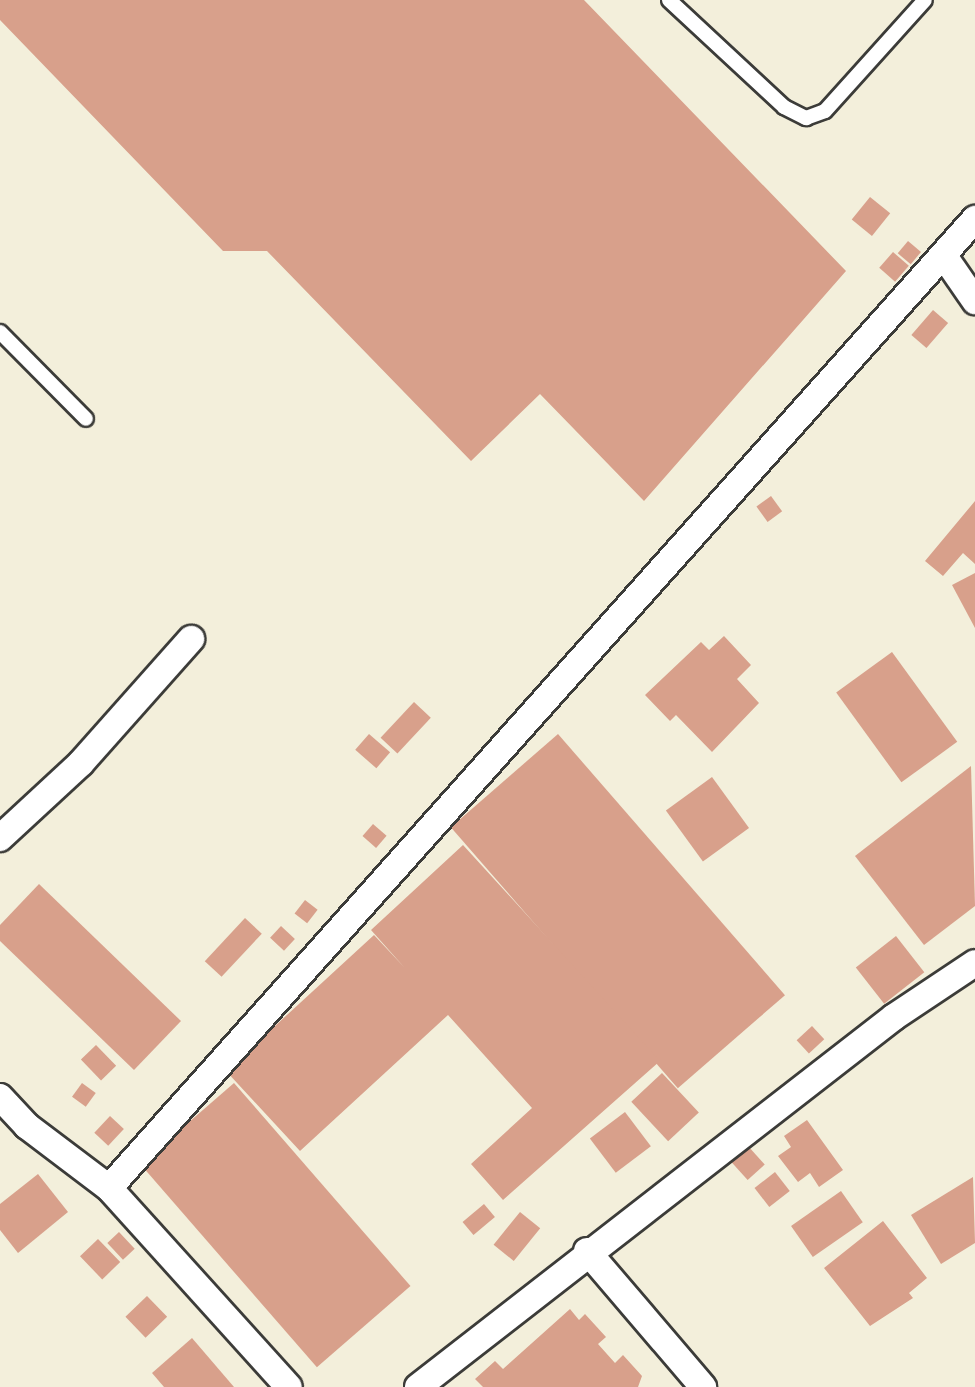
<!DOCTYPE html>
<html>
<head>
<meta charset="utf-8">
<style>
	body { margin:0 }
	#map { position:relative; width:975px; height:1387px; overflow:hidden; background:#f3efdb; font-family:"Gentium Book Plus",serif }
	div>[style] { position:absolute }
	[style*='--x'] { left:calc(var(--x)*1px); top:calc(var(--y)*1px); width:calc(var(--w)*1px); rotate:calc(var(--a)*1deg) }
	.building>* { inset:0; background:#d8a08b; transform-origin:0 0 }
	.roads { filter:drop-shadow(2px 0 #3c3c39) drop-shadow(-2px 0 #3c3c39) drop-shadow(0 2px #3c3c39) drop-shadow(0 -2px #3c3c39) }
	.lane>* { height:14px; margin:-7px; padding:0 7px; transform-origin:7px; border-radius:7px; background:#fff }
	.street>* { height:26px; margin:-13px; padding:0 13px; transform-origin:13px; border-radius:13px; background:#fff }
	span { translate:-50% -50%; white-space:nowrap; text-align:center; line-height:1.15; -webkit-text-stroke:5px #fdfcf7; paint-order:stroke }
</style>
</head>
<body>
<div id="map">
	<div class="building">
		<div style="clip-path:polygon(0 0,584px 0,846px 271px,644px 501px,540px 394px,471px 461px,267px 251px,223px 251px,0 20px)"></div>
		<div style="left:870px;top:197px;width:26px;height:29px;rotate:39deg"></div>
		<div style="left:908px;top:241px;width:17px;height:16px;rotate:40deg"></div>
		<div style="left:893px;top:252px;width:21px;height:21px;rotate:41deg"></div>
		<div style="left:933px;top:310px;width:20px;height:33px;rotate:41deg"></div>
		<div style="left:771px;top:496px;width:19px;height:18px;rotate:54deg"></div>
		<div style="clip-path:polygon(975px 501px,975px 564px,963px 553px,943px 576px,925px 561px)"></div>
		<div style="clip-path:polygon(975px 573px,975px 628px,952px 585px)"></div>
		<div style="clip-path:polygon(724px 636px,751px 665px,737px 679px,759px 703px,712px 752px,676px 715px,670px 721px,645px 695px,701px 642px,709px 650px)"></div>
		<div style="left:892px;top:652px;width:111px;height:69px;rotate:54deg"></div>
		<div style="left:414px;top:702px;width:23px;height:49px;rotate:43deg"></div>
		<div style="left:369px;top:734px;width:28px;height:21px;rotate:41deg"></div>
		<div style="left:558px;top:734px;width:346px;height:142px;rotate:49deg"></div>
		<div style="clip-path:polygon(971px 766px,975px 906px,924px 945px,855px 856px)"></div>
		<div style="left:712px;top:777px;width:63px;height:57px;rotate:54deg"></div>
		<div style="left:373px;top:824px;width:18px;height:16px;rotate:41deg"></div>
		<div style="clip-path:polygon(463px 845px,660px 1061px,503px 1200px,471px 1164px,532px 1108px,448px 1015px,300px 1151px,226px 1071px,374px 935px,404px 967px,371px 930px)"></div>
		<div style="clip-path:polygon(39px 884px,181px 1021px,134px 1070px,0 941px,0 925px)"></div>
		<div style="left:305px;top:900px;width:16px;height:17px;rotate:38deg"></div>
		<div style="left:245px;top:918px;width:23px;height:59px;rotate:43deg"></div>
		<div style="left:281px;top:926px;width:19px;height:16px;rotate:43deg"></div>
		<div style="left:896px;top:936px;width:46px;height:51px;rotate:52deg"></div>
		<div style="left:812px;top:1026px;width:18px;height:21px;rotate:47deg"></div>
		<div style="left:96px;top:1045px;width:29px;height:21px;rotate:46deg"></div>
		<div style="left:662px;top:1073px;width:54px;height:42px;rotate:47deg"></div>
		<div style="left:82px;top:1083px;width:17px;height:17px;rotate:36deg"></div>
		<div style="left:234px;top:1083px;width:269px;height:124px;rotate:49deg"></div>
		<div style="left:625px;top:1112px;width:43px;height:44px;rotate:53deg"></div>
		<div style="left:110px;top:1116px;width:19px;height:23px;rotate:43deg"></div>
		<div style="clip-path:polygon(807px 1120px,843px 1170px,819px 1187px,810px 1173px,798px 1182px,778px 1156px,791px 1147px,784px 1136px)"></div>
		<div style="left:748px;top:1146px;width:25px;height:23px;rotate:48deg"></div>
		<div style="left:775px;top:1172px;width:24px;height:26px;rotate:52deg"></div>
		<div style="clip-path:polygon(38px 1174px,68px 1212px,18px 1253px,0 1230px,0 1204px)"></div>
		<div style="clip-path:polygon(973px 1177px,975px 1243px,941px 1264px,911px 1215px)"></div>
		<div style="left:841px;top:1191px;width:38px;height:61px;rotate:55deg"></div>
		<div style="left:484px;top:1204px;width:17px;height:28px;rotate:50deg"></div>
		<div style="left:520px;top:1212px;width:26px;height:42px;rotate:39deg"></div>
		<div style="clip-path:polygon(883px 1221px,927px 1278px,909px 1293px,913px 1298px,870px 1326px,824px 1268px)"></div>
		<div style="left:119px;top:1232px;width:23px;height:16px;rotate:47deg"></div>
		<div style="left:98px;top:1239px;width:32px;height:25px;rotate:46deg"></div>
		<div style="left:147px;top:1296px;width:29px;height:30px;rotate:46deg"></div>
		<div style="clip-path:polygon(570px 1309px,579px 1320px,585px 1314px,606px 1337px,598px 1344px,615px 1363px,623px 1355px,642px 1376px,638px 1387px,483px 1387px,475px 1379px,495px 1361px,503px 1369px)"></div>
		<div style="clip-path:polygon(192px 1338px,234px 1387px,164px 1387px,152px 1373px)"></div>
	</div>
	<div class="roads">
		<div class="lane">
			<div style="--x:669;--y:0;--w:157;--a:42.9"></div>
			<div style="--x:784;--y:107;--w:25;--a:27"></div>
			<div style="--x:806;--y:118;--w:20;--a:-20"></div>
			<div style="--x:825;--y:111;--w:149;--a:-48"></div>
			<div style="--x:0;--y:332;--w:122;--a:45.3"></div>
		</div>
		<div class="street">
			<div style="--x:944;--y:256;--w:55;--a:55.4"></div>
			<div style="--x:0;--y:838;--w:110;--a:-42.8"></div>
			<div style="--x:81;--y:763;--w:166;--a:-48.4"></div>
			<div style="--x:0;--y:1097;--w:40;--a:47"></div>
			<div style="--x:27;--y:1126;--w:103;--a:37.1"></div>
			<div style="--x:109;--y:1188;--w:268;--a:47.9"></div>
			<div style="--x:109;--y:1188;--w:1300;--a:-48.21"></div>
			<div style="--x:587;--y:1251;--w:179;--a:49.5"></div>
			<div style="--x:418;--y:1387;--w:603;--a:-37.86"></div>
			<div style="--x:894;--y:1017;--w:97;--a:-33.7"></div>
		</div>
	</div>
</div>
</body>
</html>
